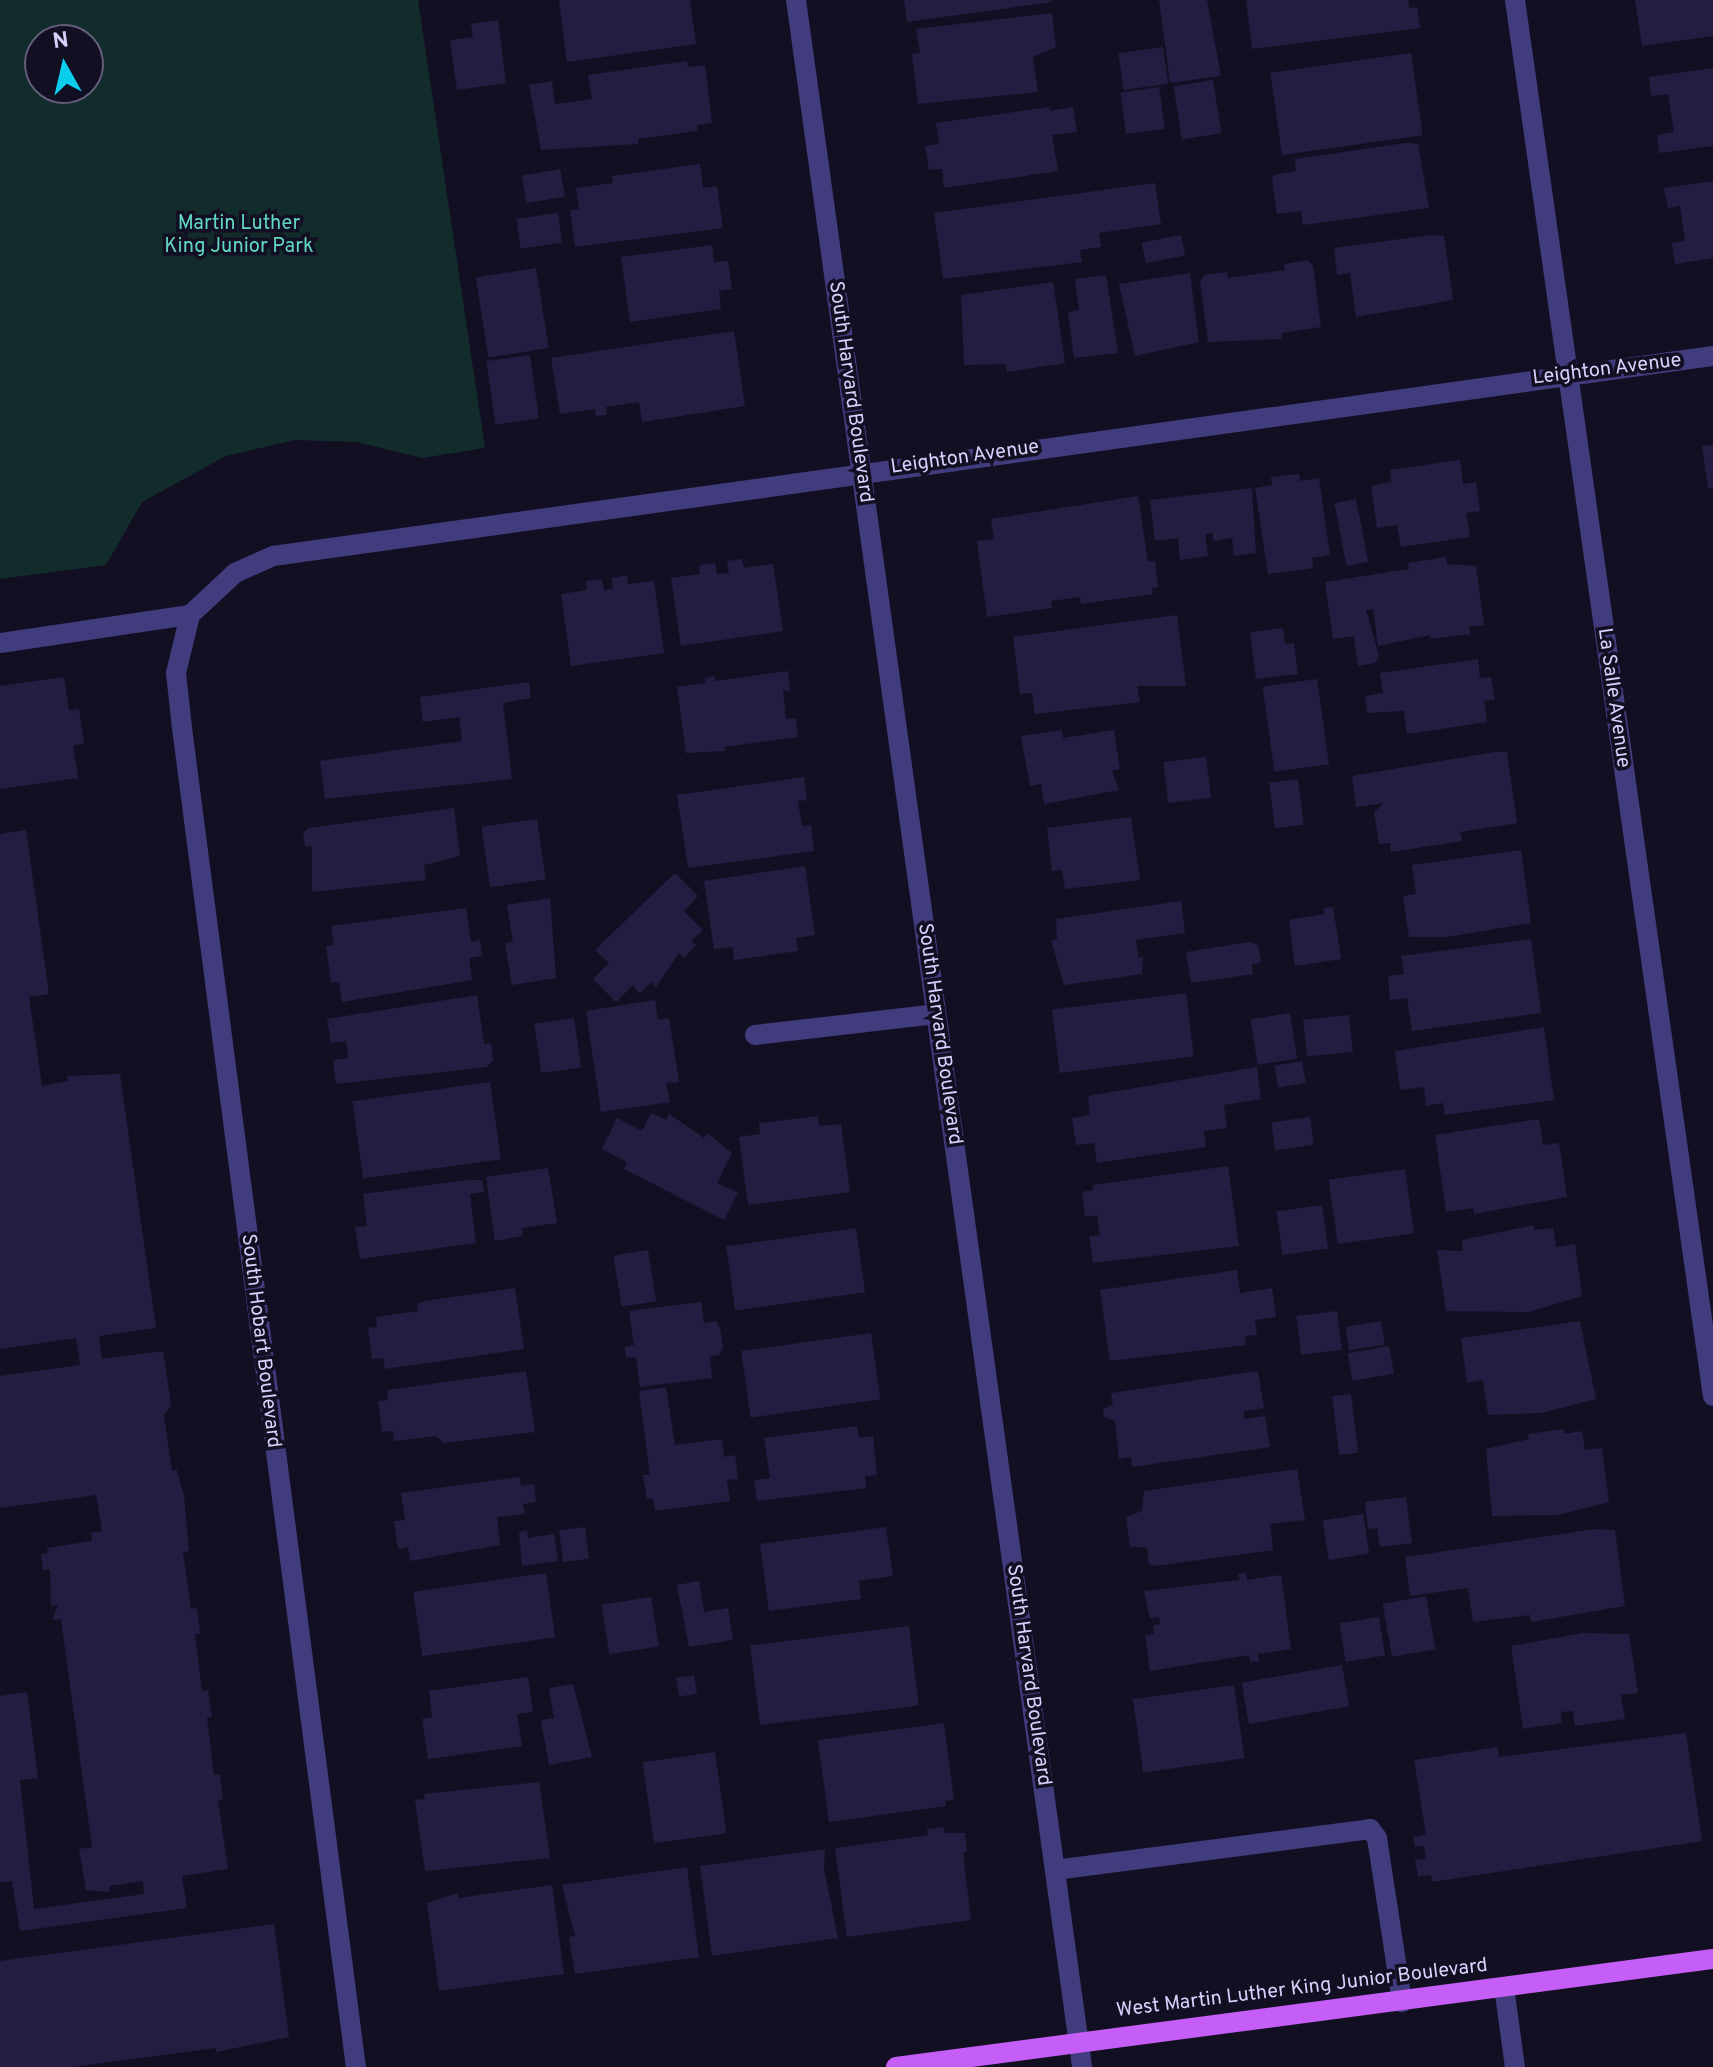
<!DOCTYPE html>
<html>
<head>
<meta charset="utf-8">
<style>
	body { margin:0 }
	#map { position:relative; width:1713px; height:2067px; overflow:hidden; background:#130f22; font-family:Overpass,sans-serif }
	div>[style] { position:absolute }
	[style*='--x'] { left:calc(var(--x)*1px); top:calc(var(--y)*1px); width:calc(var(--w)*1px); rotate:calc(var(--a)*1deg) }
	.green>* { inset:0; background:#122b2b }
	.building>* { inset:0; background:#251c42; transform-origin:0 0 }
	.minor>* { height:20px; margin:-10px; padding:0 10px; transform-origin:10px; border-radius:10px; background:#413c7e }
	.major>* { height:20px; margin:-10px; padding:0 10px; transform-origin:10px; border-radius:10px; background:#c55ef7 }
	span { translate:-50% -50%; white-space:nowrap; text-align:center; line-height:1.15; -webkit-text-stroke:7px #130f22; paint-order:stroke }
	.park-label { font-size:20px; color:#61d9c0 }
	.street-label { font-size:20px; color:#d8d1fd }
	.north { position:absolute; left:24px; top:24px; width:80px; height:80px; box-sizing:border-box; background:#130f22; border:2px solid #625d7a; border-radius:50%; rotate:352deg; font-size:22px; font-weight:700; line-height:32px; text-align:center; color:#d8d1fd }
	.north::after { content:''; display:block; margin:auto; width:28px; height:36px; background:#0bceef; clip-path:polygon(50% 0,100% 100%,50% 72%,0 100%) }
</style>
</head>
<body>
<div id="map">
	<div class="green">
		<div style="clip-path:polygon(evenodd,0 0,418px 0,485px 448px,422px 458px,357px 442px,295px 440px,226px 456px,142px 502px,106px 565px,0 579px,0 0,40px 40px,88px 40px,88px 88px,40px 88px,40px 40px)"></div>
	</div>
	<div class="building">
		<div style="clip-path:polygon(559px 0,690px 0,696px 44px,567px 62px)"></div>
		<div style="clip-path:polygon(904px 0,1051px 0,1052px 2px,907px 22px)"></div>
		<div style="clip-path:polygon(1159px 0,1207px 0,1221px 76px,1170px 83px)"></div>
		<div style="clip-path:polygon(1246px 0,1408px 0,1409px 8px,1417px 7px,1420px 28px,1252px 49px)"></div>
		<div style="clip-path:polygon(1635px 0,1713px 0,1713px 36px,1642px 46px)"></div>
		<div style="clip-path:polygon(1052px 13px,1056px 47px,1033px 57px,1038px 92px,918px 104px,912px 54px,920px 53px,916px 29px)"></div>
		<div style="clip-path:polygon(498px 20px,506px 83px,457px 90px,450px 40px,473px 37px,471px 24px)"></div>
		<div style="left:1163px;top:47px;width:37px;height:45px;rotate:82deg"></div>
		<div style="left:1411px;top:53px;width:83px;height:142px;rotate:82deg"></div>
		<div style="clip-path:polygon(687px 61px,688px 67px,705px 65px,712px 123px,697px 125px,697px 131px,638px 139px,638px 144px,541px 150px,529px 85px,552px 81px,555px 104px,592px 99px,588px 75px)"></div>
		<div style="clip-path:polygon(1713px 68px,1713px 146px,1659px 153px,1657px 135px,1674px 132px,1668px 94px,1651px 96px,1649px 77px)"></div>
		<div style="left:1213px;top:80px;width:54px;height:40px;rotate:81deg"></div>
		<div style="left:1159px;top:87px;width:42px;height:39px;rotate:82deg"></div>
		<div style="clip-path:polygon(1049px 107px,1050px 111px,1073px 107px,1077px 132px,1052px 135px,1058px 171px,944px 188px,942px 169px,929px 170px,925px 146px,939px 144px,936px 123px)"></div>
		<div style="clip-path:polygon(1405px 143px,1418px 144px,1429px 208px,1303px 225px,1301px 211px,1277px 214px,1272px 180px,1274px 175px,1296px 171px,1295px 159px)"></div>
		<div style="clip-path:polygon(700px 164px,703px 188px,717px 186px,723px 228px,575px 247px,570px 210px,579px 209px,576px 188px,613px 183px,612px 176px)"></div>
		<div style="left:560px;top:169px;width:28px;height:39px;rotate:80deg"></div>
		<div style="clip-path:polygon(1713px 181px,1713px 258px,1675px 264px,1672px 243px,1685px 241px,1680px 206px,1668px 208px,1664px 188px)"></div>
		<div style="clip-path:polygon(1155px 183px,1161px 224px,1099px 233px,1101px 247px,1080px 250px,1082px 262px,943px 279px,934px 213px)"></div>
		<div style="left:558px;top:213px;width:30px;height:42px;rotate:82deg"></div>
		<div style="left:1181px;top:235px;width:21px;height:40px;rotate:79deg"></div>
		<div style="clip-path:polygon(1431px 235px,1444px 236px,1453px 300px,1356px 317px,1350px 273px,1337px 275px,1334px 248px)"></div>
		<div style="clip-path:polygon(712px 245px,714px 262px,728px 261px,732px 289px,719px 291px,721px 309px,630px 322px,621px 257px)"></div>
		<div style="clip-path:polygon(1308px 260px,1313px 266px,1321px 327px,1282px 333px,1282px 339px,1208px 342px,1200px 281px,1204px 275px,1227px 272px,1228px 278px,1285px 270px,1284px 264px)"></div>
		<div style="left:536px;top:268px;width:81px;height:61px;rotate:81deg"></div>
		<div style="clip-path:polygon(1190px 273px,1199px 342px,1135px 356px,1119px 284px)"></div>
		<div style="clip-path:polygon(1106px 275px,1118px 353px,1074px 358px,1068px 312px,1079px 310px,1075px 279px)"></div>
		<div style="clip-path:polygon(1053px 282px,1065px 363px,1007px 372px,1006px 364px,964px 365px,961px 295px)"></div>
		<div style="clip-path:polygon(734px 331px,745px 406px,642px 422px,639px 402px,606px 407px,607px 415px,596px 416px,595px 409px,560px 414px,551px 358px)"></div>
		<div style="left:530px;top:355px;width:64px;height:44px;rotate:82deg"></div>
		<div style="clip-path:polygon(1713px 445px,1713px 488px,1708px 489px,1702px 446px)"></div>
		<div style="clip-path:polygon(1460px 460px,1463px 484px,1476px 482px,1480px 511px,1466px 513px,1470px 537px,1401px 547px,1397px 525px,1377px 528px,1371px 486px,1391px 482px,1390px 470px)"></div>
		<div style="clip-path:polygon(1299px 474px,1300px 481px,1319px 478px,1330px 555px,1312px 558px,1313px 568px,1268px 574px,1255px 488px,1272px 485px,1271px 477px)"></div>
		<div style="clip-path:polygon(1252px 488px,1256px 553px,1234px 556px,1232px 538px,1213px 541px,1213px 533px,1205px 534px,1208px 556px,1180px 560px,1178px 538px,1155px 541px,1150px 500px)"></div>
		<div style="clip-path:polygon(1138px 496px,1148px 562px,1155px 561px,1158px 587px,1152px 588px,1153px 594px,1081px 604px,1080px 597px,1051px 601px,1052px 608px,987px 617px,977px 541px,994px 539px,991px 519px)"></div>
		<div style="left:1356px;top:499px;width:64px;height:22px;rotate:79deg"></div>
		<div style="clip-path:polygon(1446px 557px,1447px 564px,1476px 566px,1484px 625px,1469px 627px,1470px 634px,1431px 639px,1430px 635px,1378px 646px,1373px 609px,1366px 610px,1379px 656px,1375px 663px,1358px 666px,1354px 636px,1333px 639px,1325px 582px,1409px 569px,1408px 563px)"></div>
		<div style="clip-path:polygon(742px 559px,744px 568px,773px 564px,783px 631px,681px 646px,671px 578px,700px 574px,699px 565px,715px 563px,717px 574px,729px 573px,727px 561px)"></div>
		<div style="clip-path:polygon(627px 575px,628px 584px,654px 581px,664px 653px,571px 666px,561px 594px,587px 590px,586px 581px,602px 579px,604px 590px,613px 589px,611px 578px)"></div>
		<div style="clip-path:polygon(1177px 615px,1186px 686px,1137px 686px,1140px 702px,1035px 714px,1032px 693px,1020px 694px,1013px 637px)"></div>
		<div style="clip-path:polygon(1283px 628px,1285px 644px,1294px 643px,1298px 674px,1256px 679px,1250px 632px)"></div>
		<div style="clip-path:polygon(1478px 659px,1480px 678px,1491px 677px,1495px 700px,1484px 701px,1487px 722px,1407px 734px,1404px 711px,1367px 713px,1365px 696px,1383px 693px,1380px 673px)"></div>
		<div style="clip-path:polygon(788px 671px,790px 690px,783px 691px,786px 719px,796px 718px,798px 737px,724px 747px,725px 751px,686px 753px,677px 687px,705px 683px,705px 678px,715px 676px,715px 681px)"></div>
		<div style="clip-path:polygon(64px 677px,69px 710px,79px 709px,84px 744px,73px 745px,78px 778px,0 789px,0 686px)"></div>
		<div style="left:1317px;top:679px;width:86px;height:55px;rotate:82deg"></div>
		<div style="clip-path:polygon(529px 682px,531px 698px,503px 703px,512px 779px,325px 799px,320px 761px,462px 741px,459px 717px,423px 722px,420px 697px)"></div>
		<div style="clip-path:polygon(1062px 730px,1063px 738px,1114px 730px,1120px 769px,1112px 771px,1119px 790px,1044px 804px,1041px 784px,1030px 786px,1021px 736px)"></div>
		<div style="clip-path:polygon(1494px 752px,1507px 752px,1517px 823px,1460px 832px,1462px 841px,1391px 852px,1390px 843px,1379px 844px,1374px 812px,1384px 803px,1356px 807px,1352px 776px)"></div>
		<div style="left:1206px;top:757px;width:41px;height:43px;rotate:83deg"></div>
		<div style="clip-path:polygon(804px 777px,807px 800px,798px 801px,802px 826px,811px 825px,814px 851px,688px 868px,677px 795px)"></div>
		<div style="left:1298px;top:779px;width:46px;height:29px;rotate:83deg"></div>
		<div style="clip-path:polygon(454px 808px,460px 856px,424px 865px,426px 880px,312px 892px,312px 846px,305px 847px,303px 833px,309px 828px)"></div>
		<div style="clip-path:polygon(1131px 817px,1140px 880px,1065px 889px,1062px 870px,1052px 871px,1047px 828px)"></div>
		<div style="left:537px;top:819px;width:61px;height:56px;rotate:82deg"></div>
		<div style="clip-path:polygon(26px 830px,49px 994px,29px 997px,42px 1086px,68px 1081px,67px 1076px,120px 1074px,156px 1328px,99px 1336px,102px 1359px,163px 1351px,171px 1405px,164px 1415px,172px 1471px,177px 1470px,184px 1496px,189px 1551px,183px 1552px,191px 1609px,197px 1608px,200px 1634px,195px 1634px,202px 1691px,208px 1690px,212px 1717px,207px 1718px,214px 1775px,220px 1774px,223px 1799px,218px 1800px,228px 1869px,182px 1876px,187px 1908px,20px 1931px,12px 1881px,0 1882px,0 1696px,27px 1692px,38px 1778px,20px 1780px,34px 1909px,144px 1894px,143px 1881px,109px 1886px,110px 1892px,86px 1890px,79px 1849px,92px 1847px,61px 1619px,52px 1620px,58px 1605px,51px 1606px,50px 1569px,43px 1570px,41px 1554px,48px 1553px,47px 1548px,92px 1541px,91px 1533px,102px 1531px,96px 1495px,0 1508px,0 1376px,80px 1365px,76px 1338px,0 1349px,0 834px)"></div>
		<div style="clip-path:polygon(1521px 850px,1531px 923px,1447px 937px,1409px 937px,1403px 896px,1416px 894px,1412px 865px)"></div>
		<div style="clip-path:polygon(805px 866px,815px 935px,796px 938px,798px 951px,734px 960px,733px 947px,714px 949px,704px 881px)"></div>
		<div style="clip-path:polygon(675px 873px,698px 896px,684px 911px,703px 930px,691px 941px,696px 945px,684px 958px,679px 953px,656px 987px,651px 982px,640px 994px,633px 985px,616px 1002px,593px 979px,609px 963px,595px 950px)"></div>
		<div style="clip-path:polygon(550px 898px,556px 978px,512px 985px,505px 943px,513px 942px,507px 905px)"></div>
		<div style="clip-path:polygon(1181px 901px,1185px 933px,1136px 940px,1139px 958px,1143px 957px,1142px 974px,1064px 985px,1051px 940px,1057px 939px,1056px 919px)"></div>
		<div style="clip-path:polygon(1333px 907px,1341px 959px,1295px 966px,1289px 920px,1325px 914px,1324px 908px)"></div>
		<div style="clip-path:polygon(466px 908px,471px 942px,480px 940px,482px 956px,469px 958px,472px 980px,342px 1002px,339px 982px,331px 983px,326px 946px,334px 945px,331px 926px)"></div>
		<div style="clip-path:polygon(1531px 939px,1541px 1013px,1412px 1031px,1407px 998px,1390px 1000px,1388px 976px,1404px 974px,1401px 956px)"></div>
		<div style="clip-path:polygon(1249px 942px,1258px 945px,1261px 963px,1252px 964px,1253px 974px,1191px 983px,1186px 952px)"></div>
		<div style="left:1186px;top:993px;width:64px;height:135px;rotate:83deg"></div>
		<div style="clip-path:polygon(477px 995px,484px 1044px,491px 1043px,493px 1060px,487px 1067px,336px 1084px,333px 1060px,348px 1058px,346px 1041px,331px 1043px,327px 1019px)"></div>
		<div style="clip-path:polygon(655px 1000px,658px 1020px,669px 1018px,675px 1056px,679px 1082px,666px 1083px,670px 1102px,601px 1112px,586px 1011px)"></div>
		<div style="left:1290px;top:1013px;width:46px;height:40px;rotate:81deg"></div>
		<div style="left:1349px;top:1015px;width:37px;height:46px;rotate:84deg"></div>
		<div style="left:574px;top:1018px;width:50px;height:40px;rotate:82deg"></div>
		<div style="clip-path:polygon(1544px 1027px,1554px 1100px,1445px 1115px,1443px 1103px,1426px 1106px,1424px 1087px,1400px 1090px,1395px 1051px)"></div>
		<div style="left:1302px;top:1061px;width:22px;height:28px;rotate:80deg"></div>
		<div style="clip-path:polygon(1257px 1067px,1261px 1099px,1224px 1105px,1227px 1128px,1204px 1131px,1206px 1147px,1097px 1163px,1094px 1143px,1076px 1145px,1072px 1118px,1090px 1115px,1088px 1096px)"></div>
		<div style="left:490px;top:1082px;width:78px;height:139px;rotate:82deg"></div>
		<div style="clip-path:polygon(651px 1113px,666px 1120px,669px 1114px,704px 1138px,707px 1133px,732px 1153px,717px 1183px,738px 1193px,724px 1220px,624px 1169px,627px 1162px,602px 1149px,617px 1118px,642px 1131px)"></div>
		<div style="clip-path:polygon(818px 1116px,819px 1126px,841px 1124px,850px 1192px,748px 1205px,739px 1137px,760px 1134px,759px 1123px)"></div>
		<div style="left:1310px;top:1117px;width:28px;height:39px;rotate:82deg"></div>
		<div style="clip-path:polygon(1539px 1119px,1543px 1145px,1559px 1143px,1567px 1197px,1474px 1214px,1473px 1208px,1446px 1212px,1435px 1135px)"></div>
		<div style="clip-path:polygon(1228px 1166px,1239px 1246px,1093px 1263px,1089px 1236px,1100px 1235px,1097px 1215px,1085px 1217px,1082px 1192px,1093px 1190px,1093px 1185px)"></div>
		<div style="clip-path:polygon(548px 1168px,557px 1223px,522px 1228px,523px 1236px,495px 1241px,486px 1177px)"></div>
		<div style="left:1405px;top:1169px;width:65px;height:77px;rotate:82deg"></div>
		<div style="clip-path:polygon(467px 1180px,482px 1180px,484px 1192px,470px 1194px,476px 1243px,360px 1259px,355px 1227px,367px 1226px,363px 1194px)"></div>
		<div style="left:1322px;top:1205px;width:44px;height:46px;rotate:82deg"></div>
		<div style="clip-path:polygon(1534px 1225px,1534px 1230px,1553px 1228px,1556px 1247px,1575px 1244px,1582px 1296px,1529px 1312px,1446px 1311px,1437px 1250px,1463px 1251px,1462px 1240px)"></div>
		<div style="left:856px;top:1228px;width:65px;height:131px;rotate:82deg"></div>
		<div style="left:648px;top:1250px;width:52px;height:35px;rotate:81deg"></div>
		<div style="clip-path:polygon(1237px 1270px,1240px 1293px,1272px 1288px,1276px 1317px,1255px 1320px,1257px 1335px,1245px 1336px,1246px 1345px,1110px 1361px,1100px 1290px)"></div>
		<div style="clip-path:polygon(515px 1288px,524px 1349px,385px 1369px,383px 1358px,372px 1359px,368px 1328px,377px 1327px,376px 1317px,418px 1311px,417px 1304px,424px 1301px)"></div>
		<div style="clip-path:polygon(701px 1302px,704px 1323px,716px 1321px,720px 1328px,723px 1348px,719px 1355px,710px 1356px,712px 1378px,640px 1387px,636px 1357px,626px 1358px,625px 1347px,634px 1345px,629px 1311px)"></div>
		<div style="left:1337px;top:1311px;width:39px;height:41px;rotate:83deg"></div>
		<div style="left:1381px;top:1321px;width:24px;height:36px;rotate:81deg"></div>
		<div style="clip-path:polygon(1580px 1321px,1596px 1399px,1541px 1413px,1488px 1415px,1483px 1380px,1467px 1383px,1461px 1338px)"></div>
		<div style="left:871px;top:1333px;width:67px;height:131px;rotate:82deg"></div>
		<div style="left:1389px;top:1346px;width:28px;height:42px;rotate:80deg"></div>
		<div style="clip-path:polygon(526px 1371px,535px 1432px,444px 1443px,436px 1436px,394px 1441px,393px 1431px,382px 1432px,378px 1401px,388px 1400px,387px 1390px)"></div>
		<div style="clip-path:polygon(1258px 1371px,1264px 1408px,1243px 1411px,1245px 1419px,1265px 1416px,1270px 1447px,1132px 1467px,1131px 1457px,1119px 1459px,1115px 1421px,1104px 1417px,1103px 1409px,1113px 1404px,1111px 1393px)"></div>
		<div style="clip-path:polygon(666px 1387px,675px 1445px,722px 1439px,724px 1457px,735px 1455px,738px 1479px,727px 1480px,730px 1501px,655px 1511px,653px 1498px,647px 1499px,643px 1475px,650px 1475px,639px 1391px)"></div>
		<div style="left:1351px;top:1394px;width:59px;height:19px;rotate:83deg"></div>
		<div style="clip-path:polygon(857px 1426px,859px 1438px,873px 1436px,877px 1475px,865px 1476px,866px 1488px,757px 1501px,754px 1480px,770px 1478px,764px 1438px)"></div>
		<div style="clip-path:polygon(1564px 1429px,1564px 1434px,1582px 1431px,1585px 1450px,1602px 1448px,1609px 1502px,1558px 1515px,1492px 1516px,1486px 1449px,1529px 1439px,1528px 1434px)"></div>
		<div style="clip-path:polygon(1297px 1469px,1305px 1520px,1270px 1524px,1273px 1550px,1155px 1566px,1149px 1564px,1147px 1548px,1130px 1546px,1126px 1517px,1142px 1511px,1144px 1491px)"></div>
		<div style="clip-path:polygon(520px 1477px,521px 1486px,534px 1484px,536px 1502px,523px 1504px,525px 1514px,497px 1517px,500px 1545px,410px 1561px,408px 1547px,398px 1549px,394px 1521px,405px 1520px,401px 1493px)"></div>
		<div style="clip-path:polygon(1406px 1497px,1412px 1543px,1380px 1547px,1377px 1528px,1368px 1529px,1365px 1502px)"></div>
		<div style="left:1363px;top:1514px;width:40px;height:41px;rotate:81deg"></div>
		<div style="left:585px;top:1527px;width:32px;height:26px;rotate:83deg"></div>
		<div style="clip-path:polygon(886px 1527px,893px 1576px,859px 1581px,861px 1599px,769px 1611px,760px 1544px)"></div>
		<div style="clip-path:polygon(1595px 1529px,1615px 1530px,1625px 1606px,1531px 1622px,1530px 1615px,1473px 1622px,1468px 1588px,1410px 1596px,1405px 1557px)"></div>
		<div style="clip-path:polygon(527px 1530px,528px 1538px,554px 1534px,558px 1561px,522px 1566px,519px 1532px)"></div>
		<div style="left:546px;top:1573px;width:65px;height:134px;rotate:82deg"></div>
		<div style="clip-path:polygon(1246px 1573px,1247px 1580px,1281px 1575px,1291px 1649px,1258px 1654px,1259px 1661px,1250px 1662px,1249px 1655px,1150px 1671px,1145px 1635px,1154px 1634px,1153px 1625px,1160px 1624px,1159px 1617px,1150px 1618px,1144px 1591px,1240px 1580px,1238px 1574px)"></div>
		<div style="clip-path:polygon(699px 1581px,704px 1612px,728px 1608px,733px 1640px,689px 1647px,677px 1585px)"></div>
		<div style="left:1426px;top:1596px;width:54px;height:44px;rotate:80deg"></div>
		<div style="left:651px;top:1597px;width:50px;height:50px;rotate:81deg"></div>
		<div style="left:1379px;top:1617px;width:39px;height:40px;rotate:81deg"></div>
		<div style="left:909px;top:1626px;width:80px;height:160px;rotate:83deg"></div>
		<div style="clip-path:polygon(1583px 1633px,1629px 1634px,1638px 1693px,1621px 1695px,1625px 1719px,1575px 1726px,1573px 1711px,1561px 1712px,1562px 1723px,1523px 1729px,1511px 1646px)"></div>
		<div style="left:1342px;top:1665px;width:42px;height:102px;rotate:80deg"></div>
		<div style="left:694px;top:1675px;width:19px;height:18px;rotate:81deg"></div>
		<div style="clip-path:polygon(528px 1677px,533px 1712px,517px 1714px,522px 1746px,428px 1759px,422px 1719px,432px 1717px,429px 1691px)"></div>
		<div style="clip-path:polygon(573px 1684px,592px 1757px,549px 1765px,541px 1720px,554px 1718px,549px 1688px)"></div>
		<div style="left:1234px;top:1685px;width:74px;height:102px;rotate:82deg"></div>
		<div style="clip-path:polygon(944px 1723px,954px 1800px,945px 1801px,946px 1806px,829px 1822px,818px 1740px)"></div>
		<div style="clip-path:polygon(1686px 1733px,1702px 1841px,1432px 1882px,1431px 1875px,1418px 1877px,1415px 1860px,1426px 1859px,1424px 1846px,1415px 1847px,1413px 1837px,1426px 1835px,1414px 1760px,1498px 1747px,1499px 1757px)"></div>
		<div style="left:715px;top:1752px;width:82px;height:73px;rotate:82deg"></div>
		<div style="clip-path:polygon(539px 1782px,550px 1858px,425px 1871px,415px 1800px,425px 1799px,424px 1794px)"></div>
		<div style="clip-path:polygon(944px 1827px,945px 1833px,965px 1833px,967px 1852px,963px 1853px,971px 1920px,847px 1937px,835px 1848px,928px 1835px,927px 1829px)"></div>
		<div style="clip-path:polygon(825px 1849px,824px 1868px,838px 1938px,712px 1956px,700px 1866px)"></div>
		<div style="clip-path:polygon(687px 1867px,699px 1957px,575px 1974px,569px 1937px,575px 1936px,562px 1885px)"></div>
		<div style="clip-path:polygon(552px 1885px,564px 1974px,439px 1991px,427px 1903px,458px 1893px,458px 1898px)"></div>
		<div style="clip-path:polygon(274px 1924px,289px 2037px,216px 2052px,216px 2048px,72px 2067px,0 2067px,0 1961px)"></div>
	</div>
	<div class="minor">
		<div style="--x:796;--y:0;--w:2087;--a:82.12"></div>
		<div style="--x:1515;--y:0;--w:1410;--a:81.93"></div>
		<div style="--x:190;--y:615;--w:62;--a:-43"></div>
		<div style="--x:235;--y:573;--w:42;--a:-24.1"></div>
		<div style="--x:273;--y:556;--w:1454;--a:-7.91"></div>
		<div style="--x:190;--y:615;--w:60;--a:103.6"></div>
		<div style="--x:176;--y:673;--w:55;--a:83.8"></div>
		<div style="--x:182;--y:728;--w:1350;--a:82.6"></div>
		<div style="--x:0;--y:643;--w:192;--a:-8.4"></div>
		<div style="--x:755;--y:1035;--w:182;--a:-6.6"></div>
		<div style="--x:1055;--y:1870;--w:318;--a:-7.4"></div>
		<div style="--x:1370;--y:1829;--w:11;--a:52"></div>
		<div style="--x:1377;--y:1838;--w:166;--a:81.3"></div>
		<div style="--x:1504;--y:1987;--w:81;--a:82.2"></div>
	</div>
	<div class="major">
		<div style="--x:896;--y:2067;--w:824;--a:-7.53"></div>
	</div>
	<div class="park-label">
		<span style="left:239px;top:236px">Martin Luther<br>King Junior Park</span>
	</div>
	<div class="street-label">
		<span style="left:1607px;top:370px;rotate:-7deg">Leighton Avenue</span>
		<span style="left:850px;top:392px;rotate:82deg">South Harvard Boulevard</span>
		<span style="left:965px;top:458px;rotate:-8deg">Leighton Avenue</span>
		<span style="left:1613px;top:698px;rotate:82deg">La Salle Avenue</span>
		<span style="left:939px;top:1034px;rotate:82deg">South Harvard Boulevard</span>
		<span style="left:260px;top:1341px;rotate:83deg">South Hobart Boulevard</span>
		<span style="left:1028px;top:1675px;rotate:82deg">South Harvard Boulevard</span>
		<span style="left:1302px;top:1989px;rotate:-7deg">West Martin Luther King Junior Boulevard</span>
	</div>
	<div class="north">N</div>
</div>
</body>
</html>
